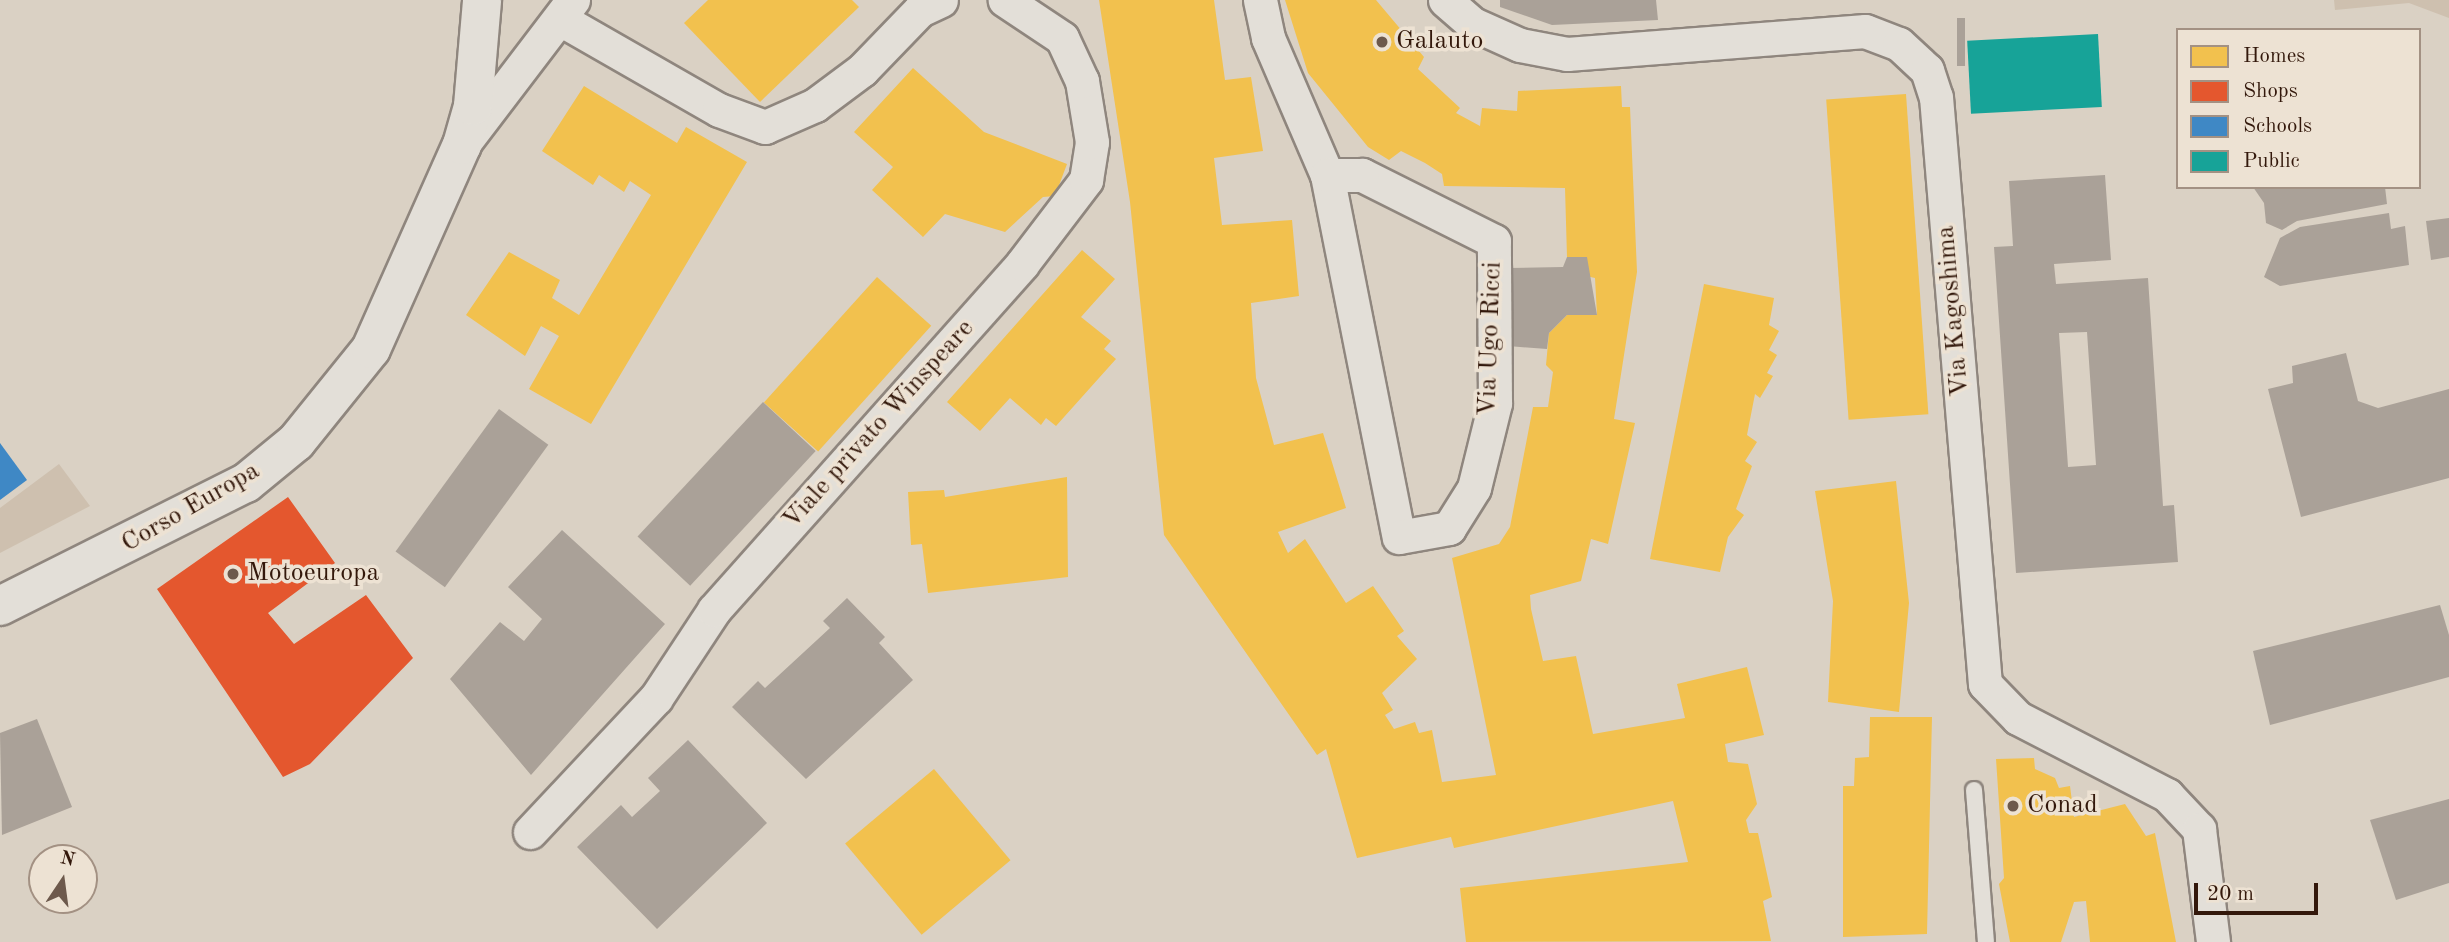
<!DOCTYPE html>
<html>
<head>
<meta charset="utf-8">
<style>
	body { margin:0 }
	#map { position:relative; width:2449px; height:942px; overflow:hidden; background:#dad1c4; font-family:"Old Standard TT",serif }
	div>[style] { position:absolute }
	[style*='--x'] { left:calc(var(--x)*1px); top:calc(var(--y)*1px); width:calc(var(--w)*1px); rotate:calc(var(--a)*1deg) }
	.green>* { inset:0; background:#cec0af }
	.homes>* { inset:0; background:#f2c14e; transform-origin:0 0 }
	.shops>* { inset:0; background:#e4572e }
	.schools>* { inset:0; background:#3f88c5 }
	.public>* { inset:0; background:#17a398; transform-origin:0 0 }
	.building>* { inset:0; background:#aaa198; transform-origin:0 0 }
	.roads { filter:drop-shadow(2px 0 #8f867e) drop-shadow(-2px 0 #8f867e) drop-shadow(0 2px #8f867e) drop-shadow(0 -2px #8f867e) }
	.lane>* { height:16px; margin:-8px; padding:0 8px; transform-origin:8px; border-radius:8px; background:#e3dfd8 }
	.street>* { height:33px; margin:-16.5px; padding:0 16.5px; transform-origin:16.5px; border-radius:16.5px; background:#e3dfd8 }
	.secondary>* { height:38px; margin:-19px; padding:0 19px; transform-origin:19px; border-radius:19px; background:#e3dfd8 }
	.dots>* { width:19px; height:19px; translate:-50% -50%; box-sizing:border-box; border:4px solid #ede2d3; border-radius:50% }
	span { translate:-50% -50%; white-space:nowrap; text-align:center; line-height:1.15; -webkit-text-stroke:7px #ede2d3; paint-order:stroke }
	.poi-label { font-size:26px; color:#33180b }
	.left { translate:0 -50%; text-align:left }
	.street-label { font-size:26px; color:#33180b }
	.legend { position:absolute; left:2176px; top:28px; width:245px; height:161px; box-sizing:border-box; background:#ede2d3; border:2px solid #a39183; margin:0; padding:9px 12px; list-style:none; font-size:21px; color:#33180b }
	.legend li { display:flex; align-items:center; gap:14px; height:35px }
	.legend b { width:35px; border:2px solid #a39183 }
	.north { position:absolute; left:28px; top:844px; width:70px; height:70px; box-sizing:border-box; background:#ede2d3; border:2px solid #a39183; border-radius:50%; rotate:13deg; font-size:19px; font-weight:700; line-height:28px; text-align:center; color:#33180b }
	.north::after { content:''; display:block; margin:auto; width:24px; height:32px; background:#6d594c; clip-path:polygon(50% 0,100% 100%,50% 72%,0 100%) }
	.scale { position:absolute; left:2194px; top:883px; width:124px; height:32px; box-sizing:border-box; border:4px solid #33180b; border-top:0; padding-left:9px; font-size:21px; line-height:24px; white-space:nowrap; color:#33180b; -webkit-text-stroke:5px #ede2d3; paint-order:stroke }
</style>
</head>
<body>
<div id="map">
	<div class="green">
		<div style="clip-path:polygon(2334px 0,2449px 0,2449px 18px,2409px 3px,2335px 10px)"></div>
		<div style="clip-path:polygon(59px 464px,90px 506px,0 553px,0 508px)"></div>
	</div>
	<div class="homes">
		<div style="clip-path:polygon(708px 0,852px 0,859px 7px,760px 102px,684px 23px)"></div>
		<div style="clip-path:polygon(1099px 0,1214px 0,1225px 80px,1251px 77px,1263px 151px,1214px 158px,1222px 225px,1292px 220px,1299px 296px,1251px 303px,1256px 378px,1274px 445px,1323px 433px,1346px 508px,1278px 532px,1288px 553px,1305px 539px,1346px 603px,1373px 586px,1404px 631px,1397px 636px,1417px 659px,1382px 693px,1393px 710px,1385px 715px,1394px 729px,1415px 722px,1419px 733px,1432px 730px,1442px 782px,1496px 775px,1452px 558px,1499px 544px,1510px 527px,1533px 407px,1548px 407px,1553px 372px,1546px 365px,1549px 333px,1567px 315px,1597px 315px,1595px 278px,1586px 276px,1587px 257px,1567px 257px,1565px 188px,1444px 186px,1442px 174px,1425px 163px,1401px 151px,1389px 160px,1368px 147px,1308px 73px,1285px 0,1376px 0,1424px 57px,1418px 69px,1460px 108px,1456px 113px,1480px 126px,1482px 108px,1517px 111px,1518px 91px,1621px 86px,1622px 107px,1630px 107px,1637px 272px,1614px 419px,1635px 423px,1608px 544px,1591px 539px,1581px 581px,1530px 595px,1531px 609px,1543px 661px,1576px 656px,1593px 734px,1685px 718px,1677px 684px,1747px 667px,1764px 735px,1725px 744px,1728px 762px,1748px 764px,1757px 804px,1746px 820px,1749px 833px,1758px 833px,1772px 897px,1763px 901px,1771px 941px,1466px 942px,1460px 888px,1688px 862px,1673px 801px,1454px 848px,1451px 837px,1357px 858px,1326px 749px,1317px 755px,1164px 535px,1130px 202px)"></div>
		<div style="clip-path:polygon(913px 68px,984px 132px,1067px 164px,1055px 196px,1043px 197px,1005px 232px,945px 214px,923px 237px,872px 190px,893px 167px,854px 132px)"></div>
		<div style="clip-path:polygon(584px 86px,677px 143px,686px 127px,747px 162px,591px 424px,529px 389px,559px 336px,541px 326px,525px 356px,466px 315px,509px 252px,560px 280px,552px 298px,579px 315px,651px 195px,630px 181px,624px 192px,599px 175px,593px 185px,542px 151px)"></div>
		<div style="left:1906px;top:94px;width:321px;height:80px;rotate:86deg"></div>
		<div style="clip-path:polygon(1082px 250px,1115px 279px,1081px 317px,1111px 341px,1104px 349px,1116px 359px,1056px 426px,1046px 418px,1041px 425px,1010px 398px,980px 431px,947px 402px)"></div>
		<div style="left:877px;top:277px;width:73px;height:169px;rotate:42deg"></div>
		<div style="clip-path:polygon(1704px 284px,1774px 298px,1769px 325px,1779px 331px,1769px 350px,1777px 355px,1767px 373px,1773px 376px,1760px 398px,1755px 394px,1747px 435px,1757px 442px,1745px 461px,1752px 466px,1736px 509px,1744px 515px,1728px 537px,1720px 572px,1650px 559px)"></div>
		<div style="clip-path:polygon(1067px 477px,1068px 577px,928px 593px,922px 544px,911px 545px,908px 492px,944px 490px,945px 497px)"></div>
		<div style="clip-path:polygon(1896px 481px,1909px 603px,1899px 712px,1828px 702px,1833px 601px,1815px 491px)"></div>
		<div style="clip-path:polygon(1870px 717px,1932px 717px,1927px 934px,1843px 937px,1843px 786px,1854px 786px,1855px 758px,1869px 757px)"></div>
		<div style="clip-path:polygon(2034px 758px,2035px 769px,2055px 778px,2059px 788px,2070px 786px,2074px 817px,2125px 804px,2146px 836px,2155px 833px,2176px 942px,2090px 942px,2086px 901px,2074px 902px,2061px 942px,2010px 942px,1999px 884px,2004px 878px,1996px 759px)"></div>
		<div style="left:934px;top:769px;width:119px;height:116px;rotate:50deg"></div>
	</div>
	<div class="shops">
		<div style="clip-path:polygon(288px 497px,335px 563px,268px 613px,294px 644px,366px 595px,413px 658px,310px 764px,283px 777px,157px 589px)"></div>
	</div>
	<div class="schools">
		<div style="clip-path:polygon(0 443px,27px 480px,0 500px)"></div>
	</div>
	<div class="public">
		<div style="left:2098px;top:34px;width:73px;height:131px;rotate:87deg"></div>
	</div>
	<div class="building">
		<div style="clip-path:polygon(1500px 0,1656px 0,1658px 20px,1552px 25px,1500px 7px)"></div>
		<div style="left:1957px;top:18px;width:8px;height:48px"></div>
		<div style="clip-path:polygon(evenodd,2105px 175px,2111px 260px,2054px 264px,2056px 284px,2148px 278px,2163px 506px,2174px 505px,2178px 562px,2016px 573px,1994px 247px,2013px 246px,2009px 181px,2105px 175px,2087px 332px,2096px 465px,2068px 467px,2059px 333px,2087px 332px)"></div>
		<div style="clip-path:polygon(2253px 187px,2385px 187px,2387px 204px,2297px 221px,2282px 230px,2266px 223px,2264px 203px)"></div>
		<div style="clip-path:polygon(2389px 213px,2391px 229px,2405px 226px,2409px 265px,2280px 286px,2264px 277px,2280px 238px,2300px 227px)"></div>
		<div style="clip-path:polygon(2449px 218px,2449px 257px,2431px 260px,2426px 221px)"></div>
		<div style="clip-path:polygon(1567px 257px,1587px 257px,1597px 315px,1567px 315px,1549px 333px,1547px 349px,1508px 346px,1509px 268px,1563px 267px)"></div>
		<div style="clip-path:polygon(2346px 353px,2358px 401px,2378px 408px,2449px 389px,2449px 478px,2301px 517px,2268px 389px,2293px 383px,2292px 366px)"></div>
		<div style="left:763px;top:402px;width:72px;height:184px;rotate:43deg"></div>
		<div style="left:499px;top:409px;width:61px;height:176px;rotate:36deg"></div>
		<div style="clip-path:polygon(562px 530px,665px 624px,531px 775px,450px 679px,500px 622px,524px 641px,542px 619px,508px 587px)"></div>
		<div style="clip-path:polygon(847px 598px,885px 637px,879px 643px,913px 680px,806px 779px,732px 707px,758px 681px,765px 688px,830px 628px,823px 621px)"></div>
		<div style="clip-path:polygon(2440px 605px,2449px 635px,2449px 677px,2270px 725px,2253px 651px)"></div>
		<div style="clip-path:polygon(37px 719px,72px 807px,2px 835px,0 733px)"></div>
		<div style="clip-path:polygon(688px 740px,767px 823px,657px 929px,577px 847px,621px 805px,632px 817px,660px 791px,648px 778px)"></div>
		<div style="clip-path:polygon(2449px 799px,2449px 883px,2396px 900px,2370px 820px)"></div>
	</div>
	<div class="roads">
		<div class="lane">
			<div style="--x:1974;--y:790;--w:152;--a:85.5"></div>
		</div>
		<div class="street">
			<div style="--x:1260;--y:0;--w:39;--a:78"></div>
			<div style="--x:1268;--y:38;--w:149;--a:66.7"></div>
			<div style="--x:1327;--y:175;--w:369;--a:78.8"></div>
			<div style="--x:1399;--y:537;--w:51;--a:-10.2"></div>
			<div style="--x:1449;--y:528;--w:47;--a:-58"></div>
			<div style="--x:1474;--y:488;--w:88;--a:-76.1"></div>
			<div style="--x:1495;--y:403;--w:162;--a:-90.4"></div>
			<div style="--x:1494;--y:241;--w:148;--a:-153.4"></div>
			<div style="--x:1362;--y:175;--w:35;--a:180"></div>
			<div style="--x:1445;--y:0;--w:37;--a:41"></div>
			<div style="--x:1473;--y:24;--w:51;--a:24.1"></div>
			<div style="--x:1520;--y:45;--w:48;--a:10.8"></div>
			<div style="--x:1567;--y:54;--w:299;--a:-4.4"></div>
			<div style="--x:1865;--y:31;--w:36;--a:21"></div>
			<div style="--x:1899;--y:44;--w:38;--a:43"></div>
			<div style="--x:1927;--y:70;--w:28;--a:72"></div>
			<div style="--x:1936;--y:97;--w:589;--a:85.23"></div>
			<div style="--x:1985;--y:684;--w:47;--a:45.9"></div>
			<div style="--x:2018;--y:718;--w:168;--a:27.3"></div>
			<div style="--x:2167;--y:795;--w:47;--a:46.7"></div>
			<div style="--x:2199;--y:829;--w:114;--a:82.9"></div>
			<div style="--x:560;--y:19;--w:183;--a:29.8"></div>
			<div style="--x:719;--y:110;--w:49;--a:20.3"></div>
			<div style="--x:765;--y:127;--w:55;--a:-23.7"></div>
			<div style="--x:815;--y:105;--w:59;--a:-36.7"></div>
			<div style="--x:862;--y:70;--w:83;--a:-46"></div>
			<div style="--x:920;--y:10;--w:23;--a:-25"></div>
			<div style="--x:464;--y:143;--w:180;--a:-52.7"></div>
			<div style="--x:530;--y:832;--w:184;--a:-46.8"></div>
			<div style="--x:656;--y:698;--w:105;--a:-56.6"></div>
			<div style="--x:714;--y:610;--w:463;--a:-48.3"></div>
			<div style="--x:1022;--y:264;--w:106;--a:-52.7"></div>
			<div style="--x:1086;--y:180;--w:38;--a:-81"></div>
			<div style="--x:1092;--y:142;--w:62;--a:-99.3"></div>
			<div style="--x:1082;--y:81;--w:47;--a:-114.9"></div>
			<div style="--x:1062;--y:38;--w:69;--a:-146.3"></div>
		</div>
		<div class="secondary">
			<div style="--x:0;--y:606;--w:275;--a:-26.6"></div>
			<div style="--x:246;--y:483;--w:65;--a:-39.4"></div>
			<div style="--x:296;--y:442;--w:119;--a:-51.1"></div>
			<div style="--x:371;--y:349;--w:223;--a:-66"></div>
			<div style="--x:462;--y:145;--w:41;--a:-74.2"></div>
			<div style="--x:473;--y:106;--w:106;--a:-85.1"></div>
		</div>
	</div>
	<div class="dots">
		<div style="left:1382px;top:42px;background:#6d594c"></div>
		<div style="left:233px;top:574px;background:#6d594c"></div>
		<div style="left:2013px;top:806px;background:#6d594c"></div>
	</div>
	<div class="poi-label">
		<span class="left" style="left:1396px;top:42px">Galauto</span>
		<span class="left" style="left:247px;top:574px">Motoeuropa</span>
		<span class="left" style="left:2027px;top:806px">Conad</span>
	</div>
	<div class="street-label">
		<span style="left:1954px;top:311px;rotate:-95deg">Via Kagoshima</span>
		<span style="left:1491px;top:339px;rotate:-88deg">Via Ugo Ricci</span>
		<span style="left:879px;top:425px;rotate:-48deg">Viale privato Winspeare</span>
		<span style="left:191px;top:508px;rotate:-30deg">Corso Europa</span>
	</div>
	<ul class="legend">
	<li><b style="height:19px;background:#f2c14e"></b>Homes</li>
	<li><b style="height:19px;background:#e4572e"></b>Shops</li>
	<li><b style="height:19px;background:#3f88c5"></b>Schools</li>
	<li><b style="height:19px;background:#17a398"></b>Public</li>
	</ul>
	<div class="north">N</div>
	<div class="scale">20 m</div>
</div>
</body>
</html>
